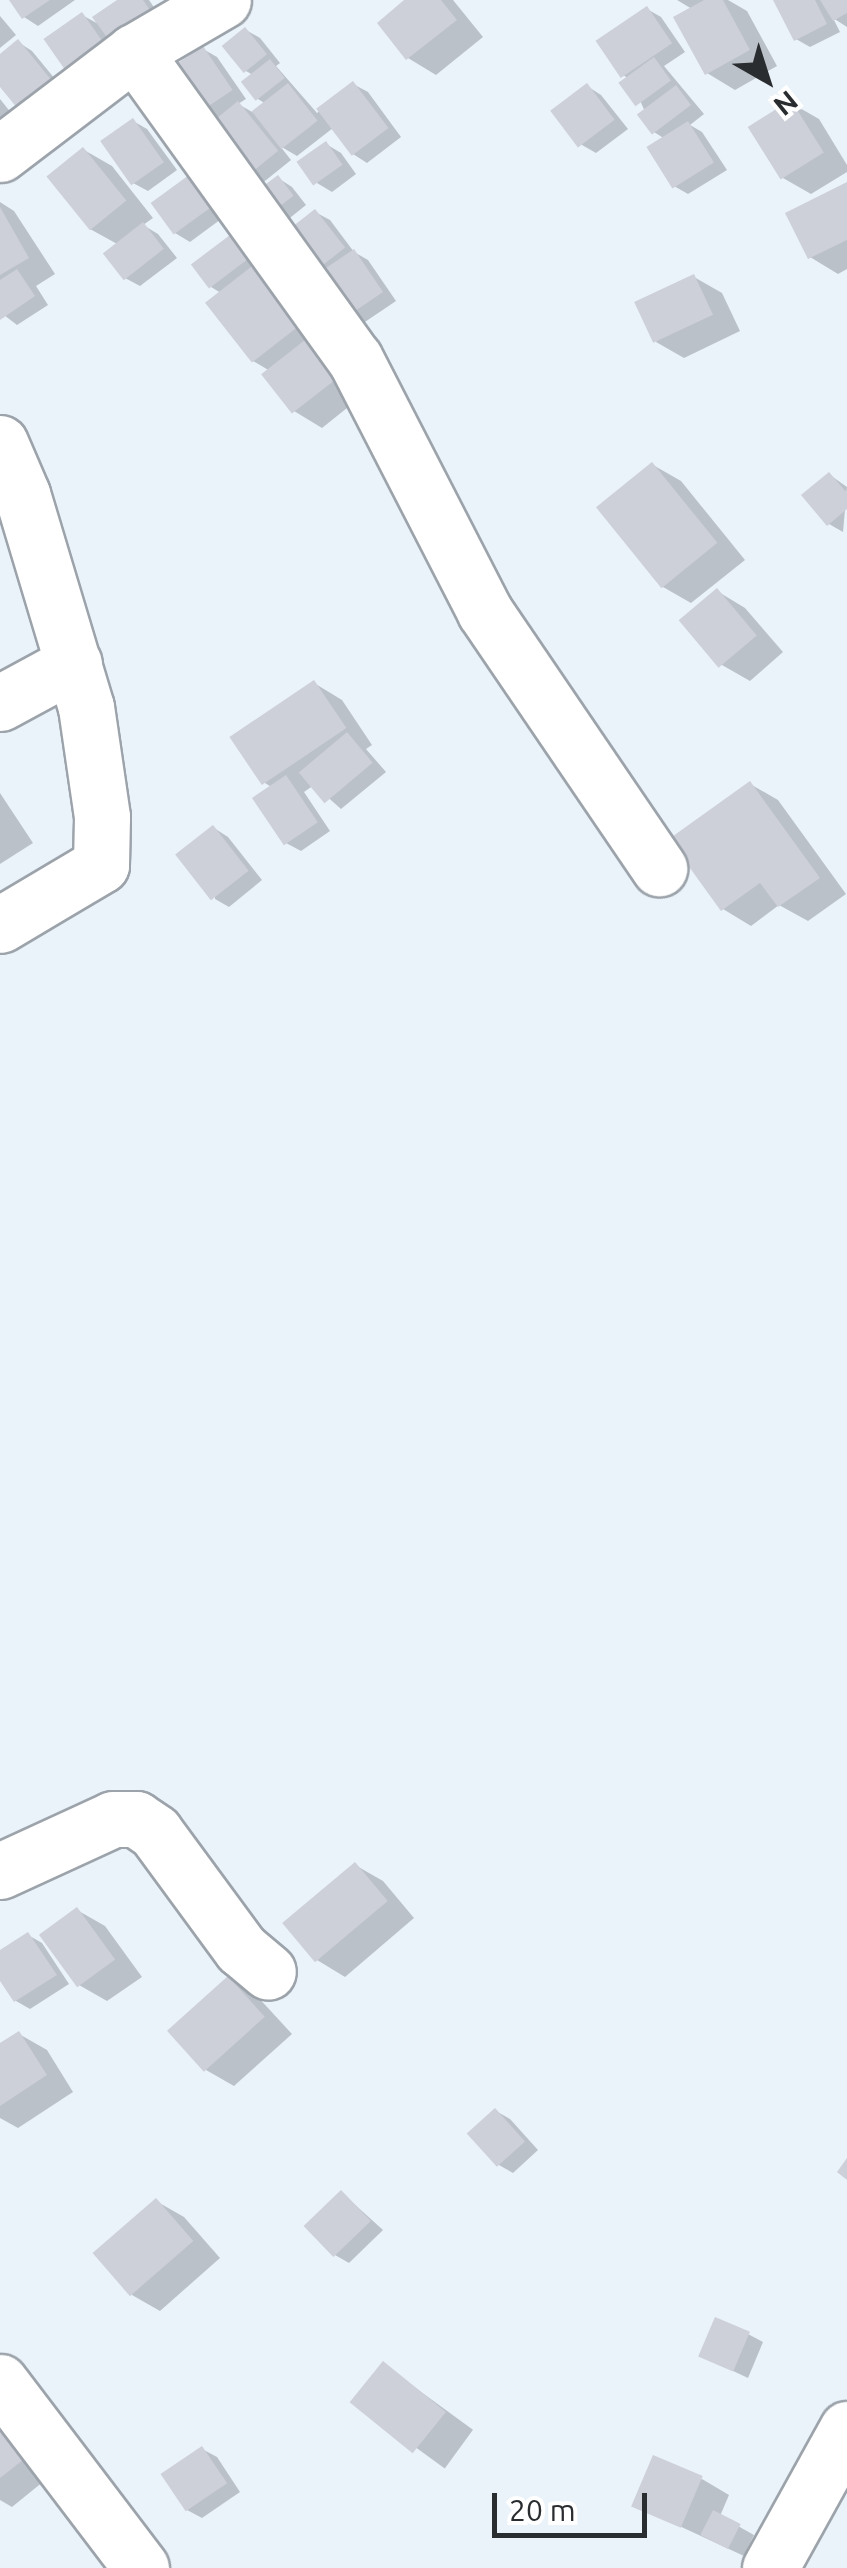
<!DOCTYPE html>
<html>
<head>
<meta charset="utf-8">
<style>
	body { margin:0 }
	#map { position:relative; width:847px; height:2568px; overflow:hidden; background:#eaf2fa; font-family:Ubuntu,sans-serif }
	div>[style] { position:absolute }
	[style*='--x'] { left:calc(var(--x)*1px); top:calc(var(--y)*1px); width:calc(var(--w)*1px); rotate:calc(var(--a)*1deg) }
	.shadow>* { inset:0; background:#0003; transform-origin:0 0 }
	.building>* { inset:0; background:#cdcfd9; transform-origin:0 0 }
	.roads { filter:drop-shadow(2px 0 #9ca3aa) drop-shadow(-2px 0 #9ca3aa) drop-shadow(0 2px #9ca3aa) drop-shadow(0 -2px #9ca3aa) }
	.minor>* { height:55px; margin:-27.5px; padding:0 27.5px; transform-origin:27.5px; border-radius:27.5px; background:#fff }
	span { translate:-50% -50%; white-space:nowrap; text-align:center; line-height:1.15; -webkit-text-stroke:8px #fff; paint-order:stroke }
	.north { position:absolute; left:717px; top:30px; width:100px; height:100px; -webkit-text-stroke:8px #fff; paint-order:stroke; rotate:141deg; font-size:28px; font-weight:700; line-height:40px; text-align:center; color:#2a2d30 }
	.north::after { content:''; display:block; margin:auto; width:35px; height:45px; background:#2a2d30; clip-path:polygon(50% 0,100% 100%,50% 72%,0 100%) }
	.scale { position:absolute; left:492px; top:2493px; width:155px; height:45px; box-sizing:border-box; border:5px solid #2a2d30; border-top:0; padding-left:12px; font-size:30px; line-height:35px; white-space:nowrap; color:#2a2d30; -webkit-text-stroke:8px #fff; paint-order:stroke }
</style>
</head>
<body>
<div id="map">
	<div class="shadow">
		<div style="clip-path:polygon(12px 0,75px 0,38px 26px,24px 17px)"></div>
		<div style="clip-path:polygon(121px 0,149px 0,173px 35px,136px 61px,47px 40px,82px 15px,102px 26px)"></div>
		<div style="clip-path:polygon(408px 0,453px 0,483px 37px,436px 75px,408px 58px)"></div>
		<div style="clip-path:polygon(677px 0,728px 0,747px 11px,777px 66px,735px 90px,707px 73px,692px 9px)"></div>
		<div style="clip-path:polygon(776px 0,847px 0,847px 27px,833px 18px,840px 32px,810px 47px,796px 39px)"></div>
		<div style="clip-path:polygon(647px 9px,661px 17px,685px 52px,664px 66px,704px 114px,690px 125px,702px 132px,727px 170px,688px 194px,674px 186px,665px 139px,654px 132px,631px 80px,623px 75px)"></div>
		<div style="clip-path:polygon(0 16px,16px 35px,0 48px)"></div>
		<div style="clip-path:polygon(246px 30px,260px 38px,280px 63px,276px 66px,317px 113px,353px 84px,368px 92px,401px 137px,367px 163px,353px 154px,333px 128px,297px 156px,280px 146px,291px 160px,260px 185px,198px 114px,203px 49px,217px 57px,246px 99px,238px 104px,254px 113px,266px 104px,258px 99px,253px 75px,246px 71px)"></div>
		<div style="clip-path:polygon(18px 42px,32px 51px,69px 96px,0 83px,0 57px)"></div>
		<div style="clip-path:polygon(587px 86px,601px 95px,628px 129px,596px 153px,582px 145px)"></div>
		<div style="clip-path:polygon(0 99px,32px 139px,0 164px)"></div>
		<div style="clip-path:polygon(791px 103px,819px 119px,847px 165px,847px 172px,811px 194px,783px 178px)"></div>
		<div style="clip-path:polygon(133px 121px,147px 129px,177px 170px,148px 191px,133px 183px)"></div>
		<div style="clip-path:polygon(326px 144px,341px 153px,356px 174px,332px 192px,317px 183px)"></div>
		<div style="clip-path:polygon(84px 150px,112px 166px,153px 218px,143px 225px,158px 234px,177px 258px,140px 286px,125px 278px,119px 245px,90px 229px)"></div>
		<div style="clip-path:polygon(196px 173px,232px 211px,190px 242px,175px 233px)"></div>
		<div style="clip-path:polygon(278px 178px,292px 187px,306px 205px,286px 221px,272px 212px)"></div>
		<div style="clip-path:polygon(847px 185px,847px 269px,838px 274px,810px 257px)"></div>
		<div style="clip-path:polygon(0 202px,14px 211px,55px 274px,36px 286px,48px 305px,17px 325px,0 312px)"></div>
		<div style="clip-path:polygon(315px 212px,330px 220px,354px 252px,368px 260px,396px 301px,356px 328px,314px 280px)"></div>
		<div style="clip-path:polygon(253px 240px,367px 392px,322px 428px,294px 411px,270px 371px,253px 361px,221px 293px,211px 287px)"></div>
		<div style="clip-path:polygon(694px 277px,722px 293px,740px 331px,684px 358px,656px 342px)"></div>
		<div style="clip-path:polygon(653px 465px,681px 481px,745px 560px,691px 603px,663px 587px)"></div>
		<div style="clip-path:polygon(830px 475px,847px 487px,843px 532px,829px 524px)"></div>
		<div style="clip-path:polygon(717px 591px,745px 608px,783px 652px,750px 681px,722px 665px)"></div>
		<div style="clip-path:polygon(314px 683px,342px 700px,372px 745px,366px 749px,386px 772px,341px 809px,314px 785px,304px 792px,330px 831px,301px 851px,286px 843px,273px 788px,265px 783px)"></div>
		<div style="clip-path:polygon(750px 784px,778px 800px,846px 894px,808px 921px,779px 905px,751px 926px,723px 909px)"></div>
		<div style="clip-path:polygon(0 793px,33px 843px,0 864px)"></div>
		<div style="clip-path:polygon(214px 828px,228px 837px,262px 880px,229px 907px,215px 899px)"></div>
		<div style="clip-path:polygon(355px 1865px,383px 1881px,414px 1918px,345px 1977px,317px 1960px)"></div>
		<div style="clip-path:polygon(77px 1910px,105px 1926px,142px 1977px,107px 2001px,79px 1985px)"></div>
		<div style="clip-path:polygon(28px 1935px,42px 1943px,69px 1984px,30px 2009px,16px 2001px,0 1976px,0 1953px)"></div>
		<div style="clip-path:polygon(228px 1979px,256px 1995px,292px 2034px,234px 2086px,206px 2070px)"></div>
		<div style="clip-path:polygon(19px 2034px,47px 2050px,73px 2092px,18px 2128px,0 2118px,0 2046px)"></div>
		<div style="clip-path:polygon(496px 2111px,510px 2119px,538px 2150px,513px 2173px,499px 2165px)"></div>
		<div style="clip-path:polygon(342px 2193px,383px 2230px,349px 2263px,335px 2255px)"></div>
		<div style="clip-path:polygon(156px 2201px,184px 2217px,220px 2258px,160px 2311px,132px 2295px)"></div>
		<div style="clip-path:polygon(748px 2334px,763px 2342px,748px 2378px,701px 2356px)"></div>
		<div style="left:384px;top:2365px;width:110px;height:48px;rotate:36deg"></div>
		<div style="clip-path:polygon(0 2419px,49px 2477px,12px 2507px,0 2500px)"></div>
		<div style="clip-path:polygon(202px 2449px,217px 2457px,240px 2492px,202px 2518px,187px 2510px)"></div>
		<div style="clip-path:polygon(702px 2479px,729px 2495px,720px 2516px,754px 2535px,744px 2556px,634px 2505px)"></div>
	</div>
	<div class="building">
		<div style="clip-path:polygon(9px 0,50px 0,22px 19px)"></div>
		<div style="clip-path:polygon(117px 0,143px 0,161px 26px,120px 55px,92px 17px)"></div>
		<div style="clip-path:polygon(404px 0,441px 0,457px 20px,406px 60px,377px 23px)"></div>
		<div style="clip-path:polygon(704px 0,723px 0,750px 50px,705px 75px,673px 17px)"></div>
		<div style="clip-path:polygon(773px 0,815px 0,827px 24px,794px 41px)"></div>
		<div style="clip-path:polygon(820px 0,847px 0,847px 13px,833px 21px)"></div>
		<div style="left:647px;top:6px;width:45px;height:62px;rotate:56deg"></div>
		<div style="left:82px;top:12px;width:54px;height:47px;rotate:55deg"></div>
		<div style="left:245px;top:27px;width:35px;height:30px;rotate:51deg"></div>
		<div style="clip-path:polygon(18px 39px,57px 87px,23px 115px,0 87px,0 54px)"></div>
		<div style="left:203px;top:46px;width:53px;height:45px;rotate:56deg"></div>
		<div style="left:654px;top:57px;width:29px;height:44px;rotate:54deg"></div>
		<div style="left:270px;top:59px;width:24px;height:37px;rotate:52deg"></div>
		<div style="left:353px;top:81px;width:59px;height:46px;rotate:53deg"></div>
		<div style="left:288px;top:83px;width:48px;height:46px;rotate:52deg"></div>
		<div style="left:587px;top:83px;width:46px;height:46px;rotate:53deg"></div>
		<div style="left:676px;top:85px;width:25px;height:49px;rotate:53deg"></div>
		<div style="left:791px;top:100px;width:62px;height:51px;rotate:58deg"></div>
		<div style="left:238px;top:101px;width:64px;height:43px;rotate:51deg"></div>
		<div style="left:133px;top:118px;width:54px;height:40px;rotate:55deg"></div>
		<div style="left:688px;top:121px;width:49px;height:49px;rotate:58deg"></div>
		<div style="left:326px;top:141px;width:29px;height:36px;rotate:55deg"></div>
		<div style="left:83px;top:147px;width:69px;height:47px;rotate:51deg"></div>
		<div style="left:196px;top:170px;width:39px;height:56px;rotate:54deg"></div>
		<div style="left:278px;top:175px;width:26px;height:29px;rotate:53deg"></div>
		<div style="clip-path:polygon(847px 182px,847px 240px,808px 259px,785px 213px)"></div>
		<div style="clip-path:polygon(0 207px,29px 258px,0 275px)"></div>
		<div style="left:315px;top:209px;width:49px;height:49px;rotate:52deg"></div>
		<div style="left:143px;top:222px;width:34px;height:51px;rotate:52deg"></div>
		<div style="left:238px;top:229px;width:30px;height:59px;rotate:53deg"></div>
		<div style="left:354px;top:249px;width:52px;height:53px;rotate:56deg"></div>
		<div style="left:261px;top:259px;width:76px;height:71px;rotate:52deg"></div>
		<div style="clip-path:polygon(17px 269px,35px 296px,0 320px,0 280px)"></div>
		<div style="left:694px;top:274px;width:45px;height:66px;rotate:65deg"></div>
		<div style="left:310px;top:336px;width:50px;height:62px;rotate:52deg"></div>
		<div style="left:652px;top:462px;width:104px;height:72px;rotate:51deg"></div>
		<div style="clip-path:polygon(829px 472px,847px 493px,847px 509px,827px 526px,801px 495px)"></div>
		<div style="left:717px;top:588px;width:62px;height:50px;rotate:50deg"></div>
		<div style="left:314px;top:680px;width:58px;height:102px;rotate:56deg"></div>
		<div style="left:347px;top:732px;width:40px;height:63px;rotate:50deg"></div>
		<div style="left:286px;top:775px;width:57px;height:41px;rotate:56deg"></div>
		<div style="clip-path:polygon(750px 781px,820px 878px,778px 907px,760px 883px,721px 911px,669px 839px)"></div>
		<div style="left:213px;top:825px;width:58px;height:48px;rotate:52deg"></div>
		<div style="left:355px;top:1862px;width:51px;height:95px;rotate:50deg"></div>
		<div style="left:77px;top:1907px;width:65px;height:47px;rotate:54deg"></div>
		<div style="clip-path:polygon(28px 1932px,57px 1975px,14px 2002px,0 1981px,0 1950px)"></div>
		<div style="left:228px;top:1976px;width:55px;height:82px;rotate:48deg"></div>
		<div style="clip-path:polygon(19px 2031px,47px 2075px,0 2106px,0 2043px)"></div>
		<div style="left:495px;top:2108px;width:45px;height:38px;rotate:48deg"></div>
		<div style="clip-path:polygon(847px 2158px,847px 2180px,837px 2172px)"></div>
		<div style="left:341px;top:2190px;width:43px;height:52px;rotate:46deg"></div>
		<div style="left:156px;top:2198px;width:57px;height:84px;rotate:49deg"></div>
		<div style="left:715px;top:2317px;width:38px;height:43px;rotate:23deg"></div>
		<div style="left:383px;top:2361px;width:81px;height:53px;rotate:39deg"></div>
		<div style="clip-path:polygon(0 2431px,23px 2460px,0 2478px)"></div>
		<div style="left:202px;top:2446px;width:45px;height:50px;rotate:56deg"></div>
		<div style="left:653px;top:2455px;width:54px;height:56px;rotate:23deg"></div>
		<div style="left:713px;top:2510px;width:31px;height:28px;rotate:27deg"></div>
	</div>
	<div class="roads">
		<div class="minor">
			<div style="--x:134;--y:52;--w:378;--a:54.3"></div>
			<div style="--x:355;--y:359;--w:284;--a:62.8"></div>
			<div style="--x:485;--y:612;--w:310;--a:55.8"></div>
			<div style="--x:0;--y:154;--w:168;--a:-37.3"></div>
			<div style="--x:134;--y:52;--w:103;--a:-30.3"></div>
			<div style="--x:0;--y:443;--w:56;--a:66.7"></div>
			<div style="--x:22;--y:494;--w:222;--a:73.3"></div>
			<div style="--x:86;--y:707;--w:111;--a:81.7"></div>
			<div style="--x:102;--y:817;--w:48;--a:91.2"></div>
			<div style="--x:101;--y:865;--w:117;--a:149.3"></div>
			<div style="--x:0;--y:703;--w:84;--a:-28.4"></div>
			<div style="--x:0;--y:1871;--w:124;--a:-24.7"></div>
			<div style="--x:113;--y:1819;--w:23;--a:0"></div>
			<div style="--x:136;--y:1819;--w:23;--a:34"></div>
			<div style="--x:155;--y:1832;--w:145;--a:53.7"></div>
			<div style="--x:241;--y:1949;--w:35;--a:40"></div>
			<div style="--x:0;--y:2382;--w:233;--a:52.8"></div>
			<div style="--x:770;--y:2568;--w:159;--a:-61"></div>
		</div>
	</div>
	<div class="north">N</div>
	<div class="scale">20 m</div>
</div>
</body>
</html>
